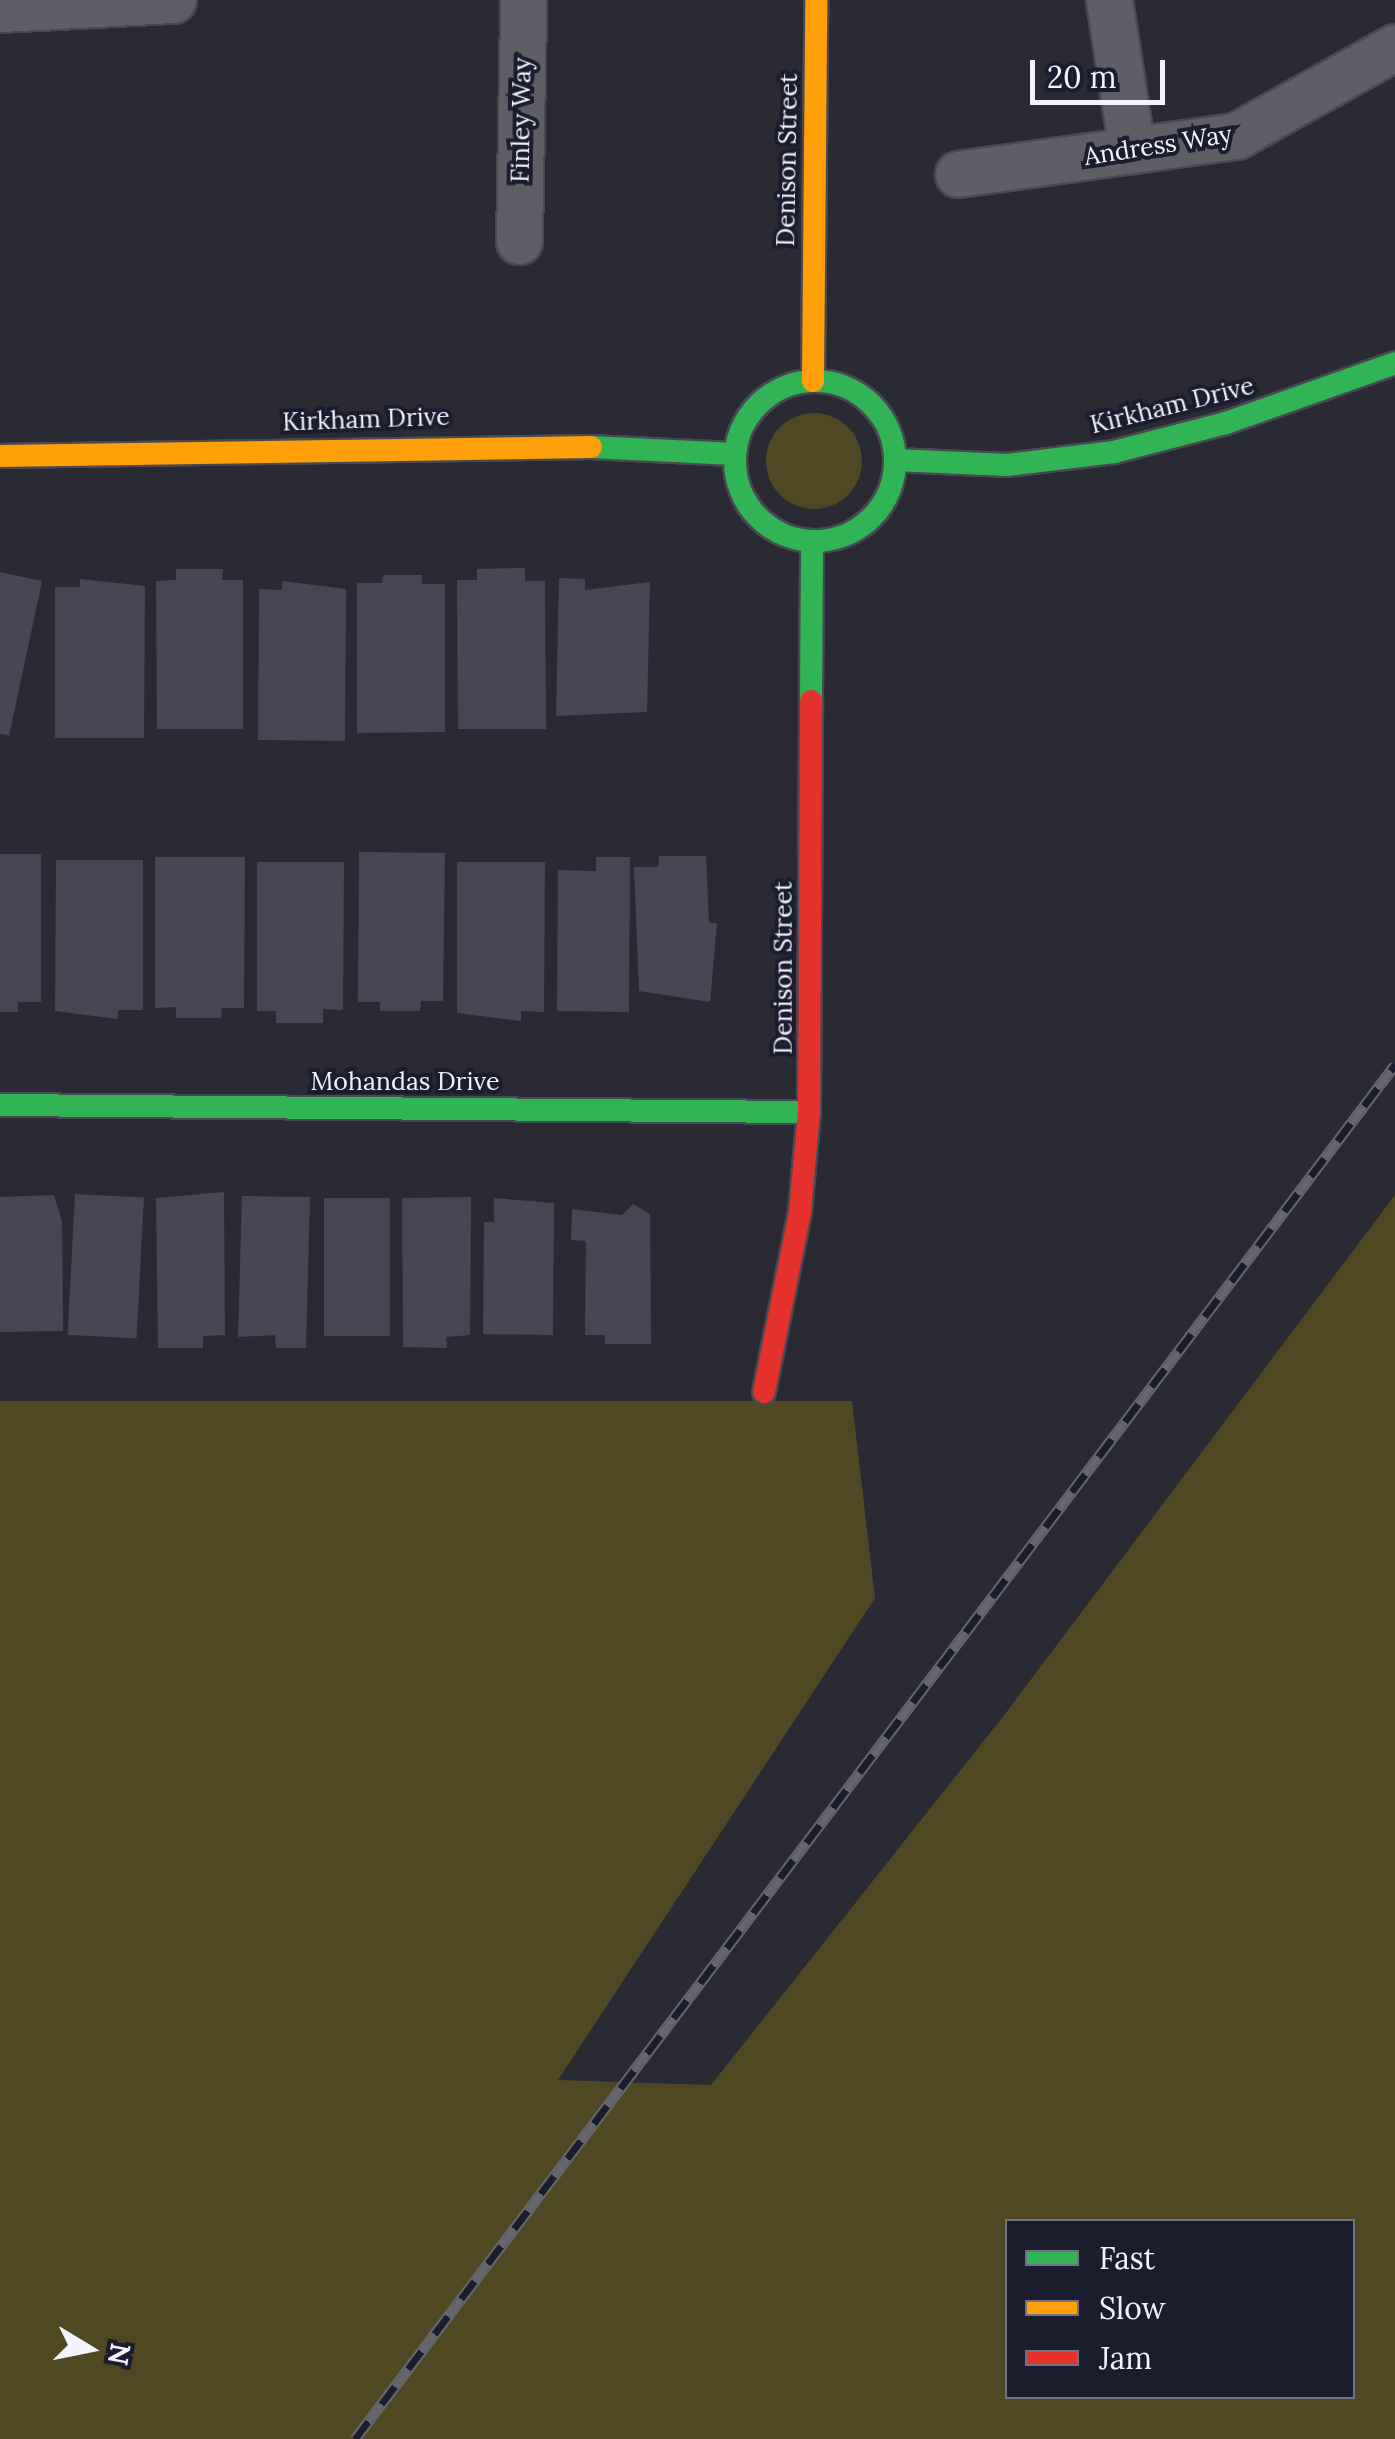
<!DOCTYPE html>
<html>
<head>
<meta charset="utf-8">
<style>
	body { margin:0 }
	#map { position:relative; width:1395px; height:2439px; overflow:hidden; background:#2a2a35; font-family:Lora,serif }
	div>[style] { position:absolute }
	[style*='--x'] { left:calc(var(--x)*1px); top:calc(var(--y)*1px); width:calc(var(--w)*1px); rotate:calc(var(--a)*1deg) }
	.green>* { inset:0; background:#4f4822 }
	.round { border-radius:50% }
	.building>* { inset:0; background:#464657; transform-origin:0 0 }
	.roads { filter:drop-shadow(2px 0 #484951) drop-shadow(-2px 0 #484951) drop-shadow(0 2px #484951) drop-shadow(0 -2px #484951) }
	.street>* { height:45px; margin:-22.5px; padding:0 22.5px; transform-origin:22.5px; border-radius:22.5px; background:#5e5e66 }
	.fast>* { height:22px; margin:-11px; padding:0 11px; transform-origin:11px; border-radius:11px; background:#30b455 }
	.fast>.ring { margin:-11px; padding:0; box-sizing:content-box; background:none; border:22px solid #30b455; border-radius:50% }
	.slow>* { height:22px; margin:-11px; padding:0 11px; transform-origin:11px; border-radius:11px; background:#ff9f0a }
	.jam>* { height:22px; margin:-11px; padding:0 11px; transform-origin:11px; border-radius:11px; background:#e5322d }
	.rail>* { height:11px; margin-top:-5.5px; transform-origin:0; background:repeating-linear-gradient(90deg,#1c1c2f 0 22px,#66666f 0 44px); box-sizing:border-box; border-block:2px solid #66666f }
	span { translate:-50% -50%; white-space:nowrap; text-align:center; line-height:1.15; -webkit-text-stroke:8px #1c1c2f; paint-order:stroke }
	.street-label { font-size:25px; color:#f2f3fe }
	.legend { position:absolute; left:1005px; top:2219px; width:350px; height:180px; box-sizing:border-box; background:#1c1c2f; border:2px solid #727282; margin:0; padding:12px 18px; list-style:none; font-size:30px; color:#f2f3fe }
	.legend li { display:flex; align-items:center; gap:20px; height:50px }
	.legend b { width:50px; border:2px solid #727282 }
	.north { position:absolute; left:40px; top:2299px; width:100px; height:100px; -webkit-text-stroke:8px #1c1c2f; paint-order:stroke; rotate:100deg; font-size:28px; font-weight:700; line-height:40px; text-align:center; color:#f2f3fe }
	.north::after { content:''; display:block; margin:auto; width:35px; height:45px; background:#f2f3fe; clip-path:polygon(50% 0,100% 100%,50% 72%,0 100%) }
	.scale { position:absolute; left:1030px; top:60px; width:135px; height:45px; box-sizing:border-box; border:5px solid #f2f3fe; border-top:0; padding-left:12px; font-size:30px; line-height:35px; white-space:nowrap; color:#f2f3fe; -webkit-text-stroke:8px #1c1c2f; paint-order:stroke }
</style>
</head>
<body>
<div id="map">
	<div class="green">
		<div class="round" style="left:766px;top:413px;width:96px;height:96px"></div>
		<div style="clip-path:polygon(evenodd,1395px 1195px,1395px 2439px,0 2439px,0 1401px,852px 1401px,875px 1598px,558px 2080px,711px 2085px,1005px 1714px,1395px 1195px,1008px 2222px,1352px 2222px,1352px 2396px,1008px 2396px,1008px 2222px)"></div>
	</div>
	<div class="building">
		<div style="clip-path:polygon(525px 568px,525px 581px,545px 581px,546px 729px,458px 729px,457px 580px,477px 580px,477px 569px)"></div>
		<div style="clip-path:polygon(176px 569px,223px 569px,222px 580px,243px 580px,243px 729px,157px 729px,156px 581px,176px 580px)"></div>
		<div style="left:0;top:572px;width:43px;height:158px;rotate:12deg"></div>
		<div style="clip-path:polygon(383px 575px,422px 575px,422px 584px,445px 584px,445px 732px,357px 733px,357px 583px,382px 583px)"></div>
		<div style="clip-path:polygon(559px 578px,585px 579px,585px 590px,650px 582px,647px 712px,556px 716px)"></div>
		<div style="clip-path:polygon(80px 579px,145px 586px,144px 738px,55px 738px,55px 587px,80px 587px)"></div>
		<div style="clip-path:polygon(282px 581px,346px 589px,345px 741px,258px 740px,259px 589px,282px 590px)"></div>
		<div style="clip-path:polygon(359px 852px,445px 853px,443px 1001px,421px 1001px,420px 1011px,380px 1011px,380px 1002px,358px 1002px)"></div>
		<div style="clip-path:polygon(0 854px,41px 854px,41px 1002px,18px 1002px,18px 1012px,0 1012px)"></div>
		<div style="clip-path:polygon(659px 856px,706px 856px,709px 923px,717px 923px,710px 1002px,639px 991px,634px 867px,658px 867px)"></div>
		<div style="clip-path:polygon(155px 857px,245px 857px,244px 1008px,222px 1008px,221px 1018px,176px 1018px,176px 1007px,155px 1008px)"></div>
		<div style="clip-path:polygon(596px 857px,630px 857px,629px 1012px,557px 1011px,558px 870px,596px 871px)"></div>
		<div style="clip-path:polygon(56px 860px,143px 860px,143px 1010px,118px 1010px,118px 1019px,55px 1011px)"></div>
		<div style="clip-path:polygon(257px 862px,344px 862px,343px 1010px,323px 1009px,323px 1023px,276px 1023px,276px 1011px,257px 1011px)"></div>
		<div style="clip-path:polygon(457px 862px,545px 862px,544px 1012px,521px 1011px,521px 1021px,457px 1013px)"></div>
		<div style="clip-path:polygon(224px 1192px,225px 1335px,203px 1336px,203px 1348px,158px 1348px,156px 1198px)"></div>
		<div style="left:75px;top:1194px;width:69px;height:141px;rotate:3deg"></div>
		<div style="clip-path:polygon(54px 1195px,62px 1221px,63px 1331px,0 1332px,0 1197px)"></div>
		<div style="clip-path:polygon(242px 1196px,310px 1197px,306px 1348px,276px 1348px,275px 1335px,238px 1337px)"></div>
		<div style="clip-path:polygon(471px 1197px,470px 1335px,446px 1337px,447px 1348px,403px 1347px,402px 1198px)"></div>
		<div style="left:324px;top:1198px;width:66px;height:138px"></div>
		<div style="clip-path:polygon(494px 1198px,554px 1203px,553px 1335px,483px 1334px,484px 1222px,494px 1222px)"></div>
		<div style="clip-path:polygon(633px 1204px,650px 1214px,651px 1344px,605px 1344px,605px 1335px,585px 1335px,586px 1241px,571px 1240px,572px 1209px,622px 1215px)"></div>
	</div>
	<div class="roads">
		<div class="street">
			<div style="--x:1109;--y:0;--w:152;--a:81.3"></div>
			<div style="--x:0;--y:9;--w:173;--a:-3"></div>
			<div style="--x:958;--y:174;--w:281;--a:-7.8"></div>
			<div style="--x:1236;--y:136;--w:182;--a:-29.2"></div>
			<div style="--x:519;--y:241;--w:241;--a:-89"></div>
		</div>
		<div class="fast">
			<div class="ring" style="left:735px;top:381px;width:138px;height:138px"></div>
			<div style="--x:591;--y:447;--w:143;--a:2.8"></div>
			<div style="--x:895;--y:460;--w:112;--a:2.6"></div>
			<div style="--x:1007;--y:465;--w:108;--a:-6.9"></div>
			<div style="--x:1114;--y:452;--w:116;--a:-14.5"></div>
			<div style="--x:1226;--y:423;--w:179;--a:-19.5"></div>
			<div style="--x:811;--y:701;--w:159;--a:-89.6"></div>
			<div style="--x:0;--y:1105;--w:809;--a:0.5"></div>
		</div>
		<div class="slow">
			<div style="--x:813;--y:381;--w:381;--a:-89.5"></div>
			<div style="--x:0;--y:456;--w:591;--a:-0.87"></div>
		</div>
		<div class="jam">
			<div style="--x:764;--y:1392;--w:184;--a:-78.7"></div>
			<div style="--x:800;--y:1212;--w:100;--a:-84.9"></div>
			<div style="--x:809;--y:1112;--w:411;--a:-89.7"></div>
		</div>
	</div>
	<div class="rail">
		<div style="--x:355;--y:2439;--w:1723;--a:-52.88"></div>
	</div>
	<div class="street-label">
		<span style="left:521px;top:120px;rotate:-89deg">Finley Way</span>
		<span style="left:1158px;top:145px;rotate:-9deg">Andress Way</span>
		<span style="left:787px;top:160px;rotate:-89deg">Denison Street</span>
		<span style="left:1172px;top:405px;rotate:-14deg">Kirkham Drive</span>
		<span style="left:366px;top:419px;rotate:-2deg">Kirkham Drive</span>
		<span style="left:783px;top:968px;rotate:-90deg">Denison Street</span>
		<span style="left:405px;top:1081px">Mohandas Drive</span>
	</div>
	<ul class="legend">
	<li><b style="height:12px;background:#30b455"></b>Fast</li>
	<li><b style="height:12px;background:#ff9f0a"></b>Slow</li>
	<li><b style="height:12px;background:#e5322d"></b>Jam</li>
	</ul>
	<div class="north">N</div>
	<div class="scale">20 m</div>
</div>
</body>
</html>
